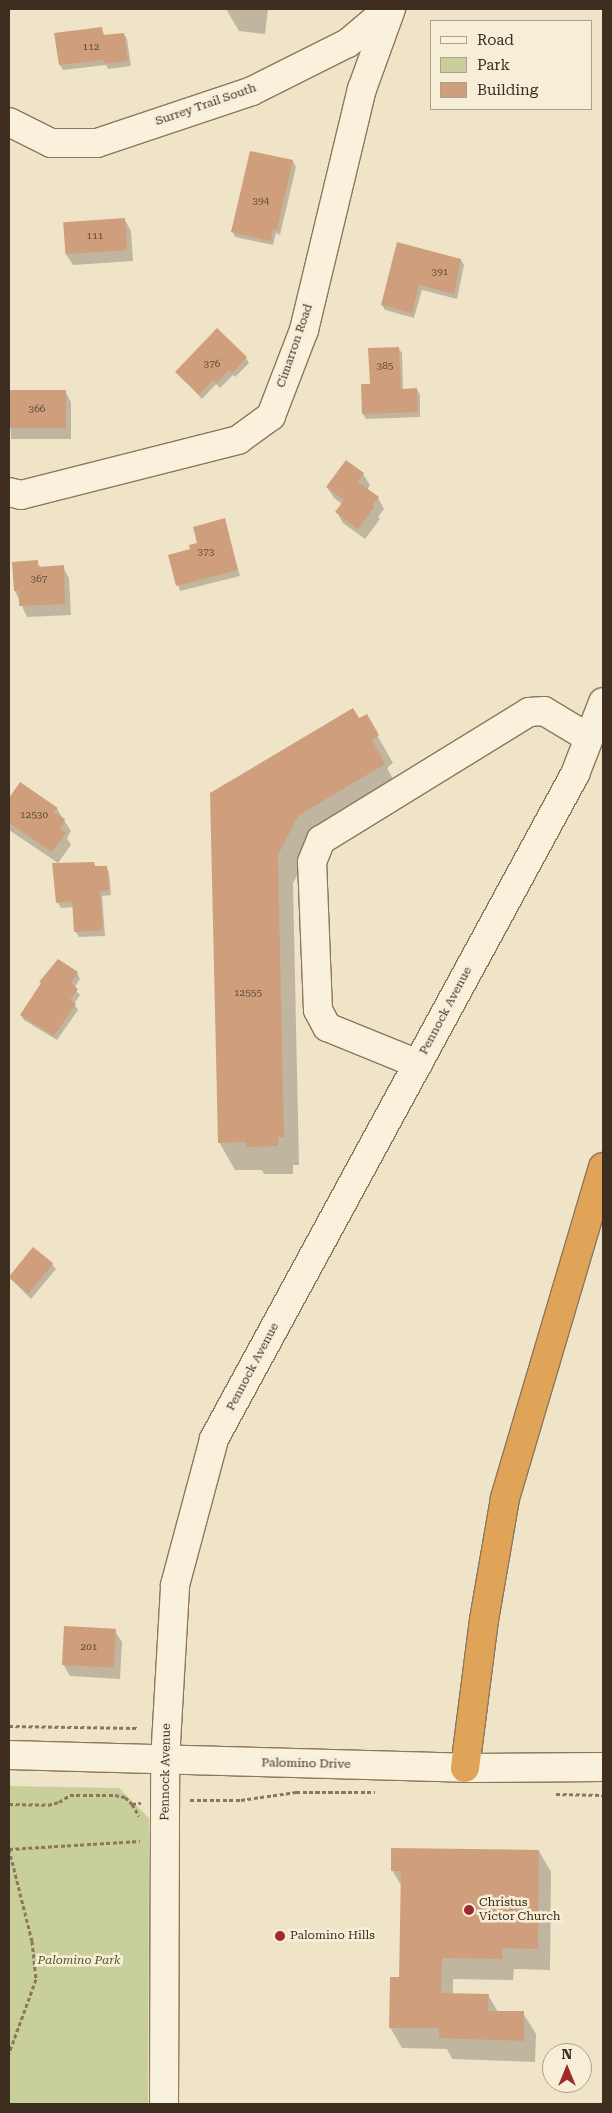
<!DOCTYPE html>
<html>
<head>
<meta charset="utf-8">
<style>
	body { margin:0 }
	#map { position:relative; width:612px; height:2113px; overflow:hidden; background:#f0e4c8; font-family:"Roboto Serif",serif }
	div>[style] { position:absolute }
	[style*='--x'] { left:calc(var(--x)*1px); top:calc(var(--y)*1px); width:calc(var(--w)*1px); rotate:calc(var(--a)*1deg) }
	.green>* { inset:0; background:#c9cf9b }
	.shadow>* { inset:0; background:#0003 }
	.building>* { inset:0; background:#cf9f7d; transform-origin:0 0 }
	.path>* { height:3px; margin-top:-1.5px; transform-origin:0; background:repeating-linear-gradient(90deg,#8d765c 0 4px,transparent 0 6.5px) }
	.roads { filter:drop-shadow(1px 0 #8d765c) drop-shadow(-1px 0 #8d765c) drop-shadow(0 1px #8d765c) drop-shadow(0 -1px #8d765c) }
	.minor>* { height:28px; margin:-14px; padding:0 14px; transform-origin:14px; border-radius:14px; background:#faf1dc }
	.highway>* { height:28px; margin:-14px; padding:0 14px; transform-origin:14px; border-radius:14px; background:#e0a458 }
	.dots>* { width:14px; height:14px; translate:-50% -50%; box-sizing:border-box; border:2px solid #f7eed8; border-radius:50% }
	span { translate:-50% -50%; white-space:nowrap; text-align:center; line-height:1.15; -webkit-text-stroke:5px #f7eed8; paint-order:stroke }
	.number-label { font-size:10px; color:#624a37 }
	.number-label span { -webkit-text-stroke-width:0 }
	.street-label { font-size:12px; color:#3d2e20 }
	.poi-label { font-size:12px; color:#3d2e20 }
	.left { translate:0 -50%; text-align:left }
	.park-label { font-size:12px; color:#4d5a26; font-style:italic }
	.frame { position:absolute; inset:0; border:10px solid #3d2e20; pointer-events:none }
	.legend { position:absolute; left:430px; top:20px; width:162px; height:90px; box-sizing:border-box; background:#f7eed8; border:1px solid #ada18e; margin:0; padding:6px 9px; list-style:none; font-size:15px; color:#3d2e20 }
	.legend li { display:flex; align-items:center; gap:10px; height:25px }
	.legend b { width:25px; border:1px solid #ada18e }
	.north { position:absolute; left:542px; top:2043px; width:50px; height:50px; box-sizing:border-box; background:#f7eed8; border:1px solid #ada18e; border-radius:50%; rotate:0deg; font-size:14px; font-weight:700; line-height:20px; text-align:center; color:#3d2e20 }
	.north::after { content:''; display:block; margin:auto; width:18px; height:22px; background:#9e2a2b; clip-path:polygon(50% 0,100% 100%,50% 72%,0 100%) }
</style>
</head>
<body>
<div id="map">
	<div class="green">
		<div style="clip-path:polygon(9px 1786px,119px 1788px,149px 1818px,148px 2104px,9px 2104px)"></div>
	</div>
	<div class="shadow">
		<div style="clip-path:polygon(226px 9px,268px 9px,265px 34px,239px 31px)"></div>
		<div style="clip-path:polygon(101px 28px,105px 36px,124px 34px,127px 39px,131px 66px,108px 69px,106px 65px,63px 70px,60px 65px,56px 34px)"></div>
		<div style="clip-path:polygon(293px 161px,296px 167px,280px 235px,276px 233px,273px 245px,235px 237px,232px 231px)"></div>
		<div style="clip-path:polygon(125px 220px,131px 231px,133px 261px,73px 265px,66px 254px)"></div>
		<div style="clip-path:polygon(461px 260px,464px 265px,457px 299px,422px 290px,414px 318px,385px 310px,382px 305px)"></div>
		<div style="clip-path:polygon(398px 348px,402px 353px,403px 390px,417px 389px,420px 395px,420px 417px,366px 419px,363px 414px,371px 385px)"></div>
		<div style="clip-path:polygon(246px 358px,249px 363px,235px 377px,233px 375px,220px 388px,216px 384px,202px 399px,177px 372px)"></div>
		<div style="clip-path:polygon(9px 391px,65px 391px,71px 402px,71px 439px,11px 439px)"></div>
		<div style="clip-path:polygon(363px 474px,370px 485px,367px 490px,378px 498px,384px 509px,378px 517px,380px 519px,365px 539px,343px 523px,337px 512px,342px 504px,334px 498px,327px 487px)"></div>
		<div style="clip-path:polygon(224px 520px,240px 576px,180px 591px,169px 556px,192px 550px)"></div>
		<div style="clip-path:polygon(37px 562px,41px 568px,63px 567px,69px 578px,71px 615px,27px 617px,15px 591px,14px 563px)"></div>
		<div style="clip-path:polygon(366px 716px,393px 763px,387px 768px,400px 792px,314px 844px,293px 883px,299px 1165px,293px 1165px,293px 1174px,264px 1174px,262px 1170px,235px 1170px,219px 1142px,212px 793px)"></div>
		<div style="clip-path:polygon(21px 784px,57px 809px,71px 831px,67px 838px,71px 845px,58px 863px,9px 830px,9px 801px)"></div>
		<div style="clip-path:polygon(93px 863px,96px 867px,106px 867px,109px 872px,111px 895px,102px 896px,105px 936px,79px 937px,76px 932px,74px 907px,61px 908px,58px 903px)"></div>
		<div style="clip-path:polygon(77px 973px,80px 979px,74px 988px,80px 995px,74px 1004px,78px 1010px,57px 1040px,24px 1020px,21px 1015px)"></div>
		<div style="clip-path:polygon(52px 1264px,56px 1269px,31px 1299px,10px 1278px)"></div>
		<div style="clip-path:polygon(115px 1631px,122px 1642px,120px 1679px,70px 1676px,63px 1664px)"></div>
		<div style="clip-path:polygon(539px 1851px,551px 1872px,550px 1970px,514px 1969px,513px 1980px,453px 1979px,453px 1995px,488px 1995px,498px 2012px,523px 2013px,536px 2034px,535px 2062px,452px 2059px,447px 2049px,402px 2048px,390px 2027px,401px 1978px,402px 1887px,392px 1870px)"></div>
	</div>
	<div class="building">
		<div style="clip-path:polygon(102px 27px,103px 35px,124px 33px,128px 61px,104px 64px,103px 60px,59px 65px,54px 33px)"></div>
		<div style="clip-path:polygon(250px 151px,293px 160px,277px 230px,273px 229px,271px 241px,231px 232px)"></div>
		<div style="left:125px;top:218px;width:32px;height:62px;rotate:86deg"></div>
		<div style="clip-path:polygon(397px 242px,461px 259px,454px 294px,419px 285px,412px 313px,381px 305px)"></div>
		<div style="clip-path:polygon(217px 328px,247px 357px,232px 373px,229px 370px,217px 383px,213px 380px,199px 395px,175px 372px)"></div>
		<div style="clip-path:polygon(399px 347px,401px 389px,417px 388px,418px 412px,362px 414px,361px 384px,370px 384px,368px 348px)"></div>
		<div style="left:9px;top:390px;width:57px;height:38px"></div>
		<div style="clip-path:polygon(346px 460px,364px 473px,358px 482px,379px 497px,372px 505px,374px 507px,358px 529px,335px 512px,344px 500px,326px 487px)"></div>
		<div style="clip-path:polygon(225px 518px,238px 570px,176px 586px,168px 555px,190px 549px,189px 545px,197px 543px,193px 527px)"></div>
		<div style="clip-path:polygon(38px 560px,38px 567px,64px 565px,65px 604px,19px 606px,19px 591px,14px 591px,12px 562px)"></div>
		<div style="clip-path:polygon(353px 708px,359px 718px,367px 714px,379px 735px,372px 740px,385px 764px,298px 816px,278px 855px,284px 1137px,278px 1137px,278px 1146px,247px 1147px,246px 1142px,218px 1143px,210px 793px)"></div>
		<div style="clip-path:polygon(20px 782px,58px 808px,53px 812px,65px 819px,60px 829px,66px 833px,52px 852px,9px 823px,9px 798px)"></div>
		<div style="clip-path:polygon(94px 862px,95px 866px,107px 866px,109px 890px,100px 891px,103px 930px,74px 932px,72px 901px,56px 903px,52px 863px)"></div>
		<div style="clip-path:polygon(58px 959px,78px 972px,71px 983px,78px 989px,70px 1000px,76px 1004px,54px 1036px,20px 1015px,41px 983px,39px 982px)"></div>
		<div style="left:33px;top:1247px;width:26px;height:39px;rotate:39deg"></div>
		<div style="left:64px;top:1626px;width:52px;height:39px;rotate:3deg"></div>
		<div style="clip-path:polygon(391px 1848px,539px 1850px,538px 1949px,502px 1948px,502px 1959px,442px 1958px,441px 1993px,489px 1994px,488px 2011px,524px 2011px,524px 2041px,439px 2038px,439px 2028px,389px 2028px,390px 1977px,399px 1977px,401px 1871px,391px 1871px)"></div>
	</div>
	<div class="path">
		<div style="--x:9;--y:1726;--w:130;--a:0.9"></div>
		<div style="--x:556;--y:1794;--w:47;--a:1.2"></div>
		<div style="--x:190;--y:1800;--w:51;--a:0"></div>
		<div style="--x:241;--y:1800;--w:56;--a:-8.3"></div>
		<div style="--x:296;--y:1792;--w:79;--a:0"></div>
		<div style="--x:9;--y:1804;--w:39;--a:1"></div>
		<div style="--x:48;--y:1805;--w:11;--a:-15"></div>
		<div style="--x:59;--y:1802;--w:13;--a:-32"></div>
		<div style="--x:70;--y:1795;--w:45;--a:0"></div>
		<div style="--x:115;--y:1795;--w:10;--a:11"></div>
		<div style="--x:125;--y:1797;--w:10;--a:45"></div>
		<div style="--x:132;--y:1804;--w:9;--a:-6"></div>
		<div style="--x:132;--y:1804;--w:14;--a:60"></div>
		<div style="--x:9;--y:1849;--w:95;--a:76"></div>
		<div style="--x:32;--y:1941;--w:38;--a:84"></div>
		<div style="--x:36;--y:1979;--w:79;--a:110"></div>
		<div style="--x:9;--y:1849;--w:131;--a:-3.5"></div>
	</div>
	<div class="roads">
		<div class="minor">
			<div style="--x:9;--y:122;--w:47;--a:26.6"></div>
			<div style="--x:51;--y:143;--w:46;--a:0"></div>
			<div style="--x:97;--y:143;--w:163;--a:-18.5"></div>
			<div style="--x:252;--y:91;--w:107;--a:-26.6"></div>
			<div style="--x:348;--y:43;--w:52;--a:-40.4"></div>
			<div style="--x:9;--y:492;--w:12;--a:14"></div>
			<div style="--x:21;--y:495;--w:224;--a:-14.2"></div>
			<div style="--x:238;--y:440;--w:41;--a:-36"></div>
			<div style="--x:271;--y:416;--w:92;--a:-69"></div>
			<div style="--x:304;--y:330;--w:248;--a:-76.5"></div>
			<div style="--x:362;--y:89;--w:85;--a:-70.1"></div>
			<div style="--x:418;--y:1064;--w:98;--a:-157.9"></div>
			<div style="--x:327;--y:1027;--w:19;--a:-118"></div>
			<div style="--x:318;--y:1010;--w:148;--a:-92.3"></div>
			<div style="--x:312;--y:862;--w:24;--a:-68"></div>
			<div style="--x:321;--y:840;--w:244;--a:-31.6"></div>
			<div style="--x:529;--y:712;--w:15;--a:-4"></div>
			<div style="--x:544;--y:711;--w:52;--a:31"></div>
			<div style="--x:9;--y:1755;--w:456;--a:1.6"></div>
			<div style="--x:465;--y:1768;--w:138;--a:-0.4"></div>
			<div style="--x:164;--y:2104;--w:343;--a:-89.8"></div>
			<div style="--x:165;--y:1761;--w:176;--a:-86.7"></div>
			<div style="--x:175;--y:1585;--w:151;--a:-75"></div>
			<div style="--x:214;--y:1439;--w:757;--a:-61.5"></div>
			<div style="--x:575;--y:774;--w:77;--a:-68.7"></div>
		</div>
		<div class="highway">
			<div style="--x:465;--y:1768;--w:149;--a:-82.7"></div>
			<div style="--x:484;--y:1620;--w:124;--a:-80.2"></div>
			<div style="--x:505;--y:1498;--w:345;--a:-73.5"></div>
		</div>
	</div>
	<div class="dots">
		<div style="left:469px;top:1910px;background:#9e2a2b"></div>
		<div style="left:280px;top:1936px;background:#9e2a2b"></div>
	</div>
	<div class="number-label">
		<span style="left:91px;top:47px">112</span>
		<span style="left:261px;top:201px">394</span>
		<span style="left:95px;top:236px">111</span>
		<span style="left:440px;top:272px">391</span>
		<span style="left:212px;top:364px">376</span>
		<span style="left:385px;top:366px">385</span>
		<span style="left:37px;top:409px">366</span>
		<span style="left:206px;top:552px">373</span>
		<span style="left:39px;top:579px">367</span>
		<span style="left:34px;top:815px">12530</span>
		<span style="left:248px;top:993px">12555</span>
		<span style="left:89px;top:1647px">201</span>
	</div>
	<div class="street-label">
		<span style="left:206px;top:105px;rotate:-19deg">Surrey Trail South</span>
		<span style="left:295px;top:346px;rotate:-71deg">Cimarron Road</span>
		<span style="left:446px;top:1011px;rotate:-62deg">Pennock Avenue</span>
		<span style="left:253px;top:1367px;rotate:-62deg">Pennock Avenue</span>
		<span style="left:306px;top:1764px;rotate:1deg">Palomino Drive</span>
		<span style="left:166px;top:1772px;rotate:-89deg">Pennock Avenue</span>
	</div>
	<div class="poi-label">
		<span class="left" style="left:479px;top:1910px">Christus<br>Victor Church</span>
		<span class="left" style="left:290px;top:1936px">Palomino Hills</span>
	</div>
	<div class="park-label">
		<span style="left:79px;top:1961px">Palomino Park</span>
	</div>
	<div class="frame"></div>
	<ul class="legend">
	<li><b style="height:6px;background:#faf1dc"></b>Road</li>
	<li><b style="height:14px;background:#c9cf9b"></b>Park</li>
	<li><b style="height:14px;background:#cf9f7d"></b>Building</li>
	</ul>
	<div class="north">N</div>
</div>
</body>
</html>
